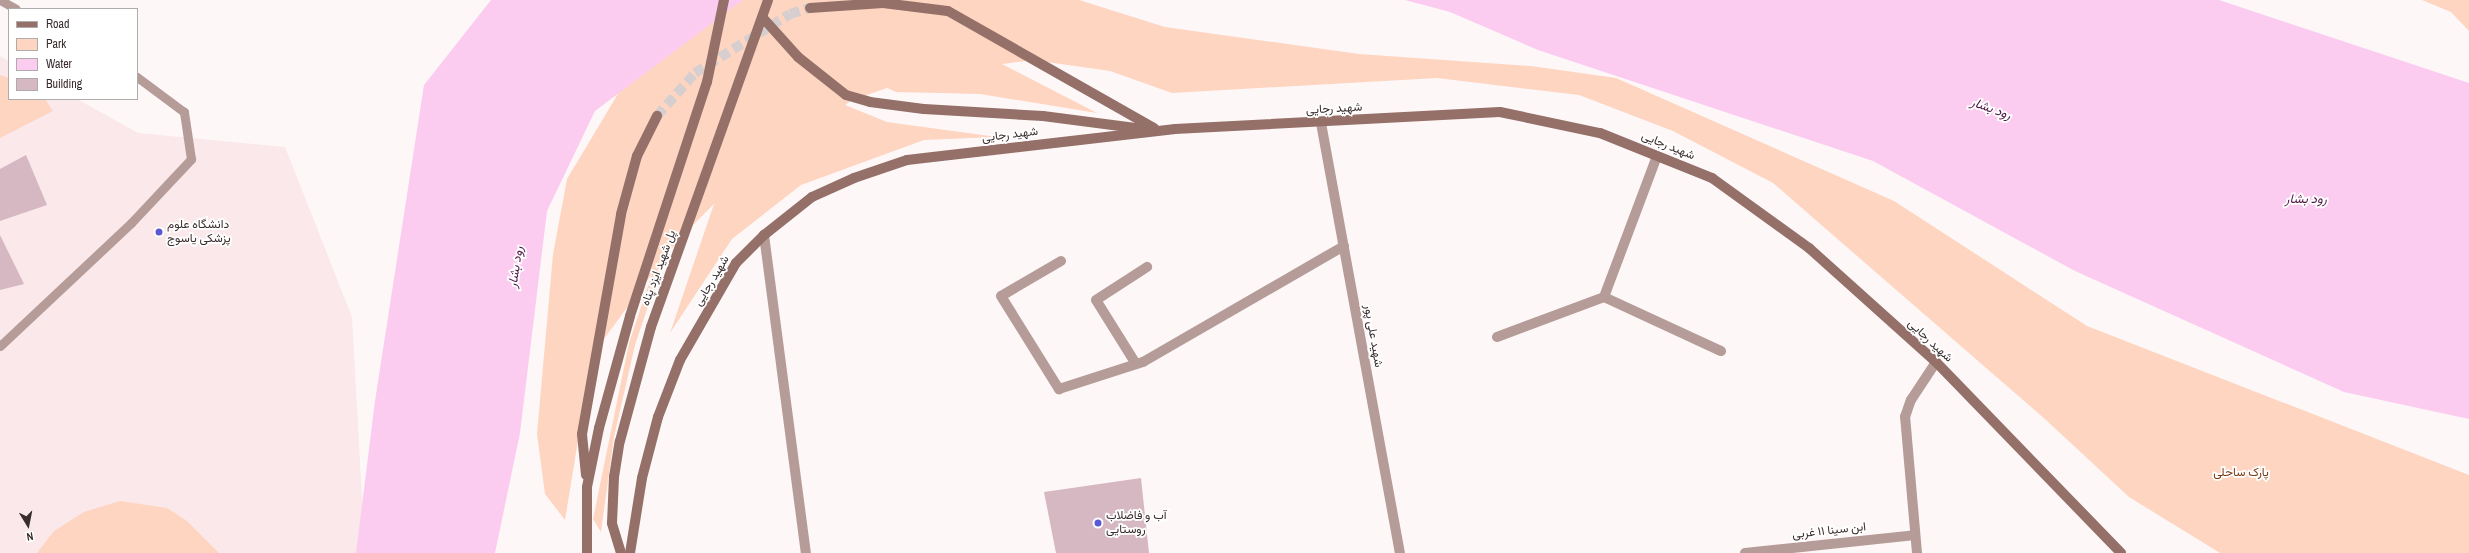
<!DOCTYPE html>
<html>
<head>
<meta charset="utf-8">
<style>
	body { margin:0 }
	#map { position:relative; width:2469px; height:553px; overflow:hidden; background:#fef7f8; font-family:"Archivo Narrow",Vazirmatn,sans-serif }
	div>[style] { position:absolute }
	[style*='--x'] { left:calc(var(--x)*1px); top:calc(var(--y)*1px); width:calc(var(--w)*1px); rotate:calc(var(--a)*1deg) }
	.built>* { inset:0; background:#fae8ea }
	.green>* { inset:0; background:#fed5c0 }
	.water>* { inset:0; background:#fbccf0 }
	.building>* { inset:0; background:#d6b8c3 }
	.secondary-tunnel>* { height:10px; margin-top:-5px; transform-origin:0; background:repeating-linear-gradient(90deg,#d7cecf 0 10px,transparent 0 15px) }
	.lane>* { height:9px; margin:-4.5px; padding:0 4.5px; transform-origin:4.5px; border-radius:4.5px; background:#b69c98 }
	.street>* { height:10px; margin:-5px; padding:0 5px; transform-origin:5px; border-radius:5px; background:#b69c98 }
	.secondary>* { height:10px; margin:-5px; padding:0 5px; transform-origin:5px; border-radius:5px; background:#947069 }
	.secondary-bridge>* { height:10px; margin:-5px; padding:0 5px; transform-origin:5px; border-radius:5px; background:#947069 }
	.dots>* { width:11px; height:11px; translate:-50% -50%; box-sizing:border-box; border:2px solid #fff; border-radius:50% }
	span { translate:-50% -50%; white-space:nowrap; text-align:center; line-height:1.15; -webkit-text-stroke:3.5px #fff; paint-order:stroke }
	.street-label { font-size:12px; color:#392c2d }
	.poi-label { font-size:12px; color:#392c2d }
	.left { translate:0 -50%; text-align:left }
	.park-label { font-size:12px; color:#783913 }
	.water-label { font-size:13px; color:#501a48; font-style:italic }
	.legend { position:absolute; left:8px; top:8px; width:130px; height:92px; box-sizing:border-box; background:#fff; border:1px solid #b0abab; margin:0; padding:5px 7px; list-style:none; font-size:12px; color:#392c2d }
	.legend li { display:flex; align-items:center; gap:8px; height:20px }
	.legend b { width:20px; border:1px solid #b0abab }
	.north { position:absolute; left:8px; top:505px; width:40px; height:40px; -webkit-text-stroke:3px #fff; paint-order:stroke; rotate:170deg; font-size:11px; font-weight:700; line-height:16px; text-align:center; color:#392c2d }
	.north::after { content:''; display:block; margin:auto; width:14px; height:18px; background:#392c2d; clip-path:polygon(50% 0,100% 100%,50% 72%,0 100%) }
</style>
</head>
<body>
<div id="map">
	<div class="built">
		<div style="clip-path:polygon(0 56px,9px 61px,9px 99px,77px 99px,138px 133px,285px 147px,352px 317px,365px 553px,0 553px)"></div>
	</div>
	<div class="green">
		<div style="clip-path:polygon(737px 0,1079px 0,1165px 27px,1359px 54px,1531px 66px,1616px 78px,1894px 201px,2087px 326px,2469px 475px,2469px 553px,2220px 553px,2129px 497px,2046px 420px,1773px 183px,1673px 131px,1579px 95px,1437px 78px,1172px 93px,1110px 71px,1033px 60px,1002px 64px,1097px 113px,980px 94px,896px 92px,887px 88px,852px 100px,845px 105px,887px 122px,997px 137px,924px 140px,801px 185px,732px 239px,670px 333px,714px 204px,686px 232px,665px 256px,635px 345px,614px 437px,601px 532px,593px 519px,629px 343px,652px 274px,592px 355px,565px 520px,545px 494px,537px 434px,553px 254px,567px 179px,640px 57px)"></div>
		<div style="clip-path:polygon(2422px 0,2469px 0,2469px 31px,2451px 12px)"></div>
		<div style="clip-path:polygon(0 75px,9px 78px,9px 99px,45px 99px,53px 111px,0 138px)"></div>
		<div style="clip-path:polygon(120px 501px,167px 508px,187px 521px,219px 553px,37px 553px,54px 531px,84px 512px)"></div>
	</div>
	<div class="water">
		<div style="clip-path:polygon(491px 0,743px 0,595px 111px,547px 211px,520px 433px,495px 553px,356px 553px,375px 401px,424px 85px)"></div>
		<div style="clip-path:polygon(1405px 0,2219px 0,2469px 83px,2469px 419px,2344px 392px,2075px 271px,1873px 161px,1538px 50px,1450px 12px)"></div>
	</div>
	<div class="building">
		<div style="clip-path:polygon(26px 155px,47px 205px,0 221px,0 169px)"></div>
		<div style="clip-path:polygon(0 235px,24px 284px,0 290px)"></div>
		<div style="clip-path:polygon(1141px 478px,1149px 553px,1056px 553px,1044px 492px)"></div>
	</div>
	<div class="secondary-tunnel">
		<div style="--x:657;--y:116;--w:57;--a:-48.5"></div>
		<div style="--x:695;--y:73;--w:112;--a:-31.8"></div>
		<div style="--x:790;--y:14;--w:21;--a:-17"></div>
	</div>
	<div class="lane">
		<div style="--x:0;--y:0;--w:18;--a:29"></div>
		<div style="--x:0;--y:346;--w:180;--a:-43.2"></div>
		<div style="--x:131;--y:223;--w:88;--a:-46.8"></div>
		<div style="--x:191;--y:159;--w:48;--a:-98.5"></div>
		<div style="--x:184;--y:112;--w:59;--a:-143.3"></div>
	</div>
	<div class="street">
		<div style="--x:1321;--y:123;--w:437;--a:79.6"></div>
		<div style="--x:1657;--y:156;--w:151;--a:110.6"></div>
		<div style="--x:1604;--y:297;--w:129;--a:24.8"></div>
		<div style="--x:764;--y:235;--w:321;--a:82.5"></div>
		<div style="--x:1061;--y:261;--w:69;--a:149.7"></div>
		<div style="--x:1001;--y:296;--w:110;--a:58.1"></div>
		<div style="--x:1059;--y:389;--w:88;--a:-17.8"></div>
		<div style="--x:1143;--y:362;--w:232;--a:-30"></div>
		<div style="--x:1497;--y:337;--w:114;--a:-20.5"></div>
		<div style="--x:1136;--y:364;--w:75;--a:-122"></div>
		<div style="--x:1096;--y:300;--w:61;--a:-32.9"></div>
		<div style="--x:1745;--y:553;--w:171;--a:-6"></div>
		<div style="--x:1917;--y:553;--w:137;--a:-95"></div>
		<div style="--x:1905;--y:417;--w:18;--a:-71"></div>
		<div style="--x:1911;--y:400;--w:45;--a:-56.7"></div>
	</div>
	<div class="secondary">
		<div style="--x:810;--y:8;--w:73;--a:-3.9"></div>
		<div style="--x:883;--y:3;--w:65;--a:7"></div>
		<div style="--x:948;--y:11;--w:237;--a:29.6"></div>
		<div style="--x:763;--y:18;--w:52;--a:48.1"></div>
		<div style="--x:798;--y:57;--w:61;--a:38.4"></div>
		<div style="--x:846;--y:95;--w:25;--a:16"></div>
		<div style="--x:870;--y:102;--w:54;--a:7.4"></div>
		<div style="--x:924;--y:109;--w:119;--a:3.4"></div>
		<div style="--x:1043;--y:116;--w:101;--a:7.4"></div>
		<div style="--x:586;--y:475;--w:41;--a:-95.6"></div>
		<div style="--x:582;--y:434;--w:223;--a:-79.9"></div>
		<div style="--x:621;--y:214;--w:60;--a:-74.6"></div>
		<div style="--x:637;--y:156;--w:45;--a:-63.4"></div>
		<div style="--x:587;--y:553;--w:66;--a:-90"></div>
		<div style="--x:587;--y:487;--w:60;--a:-78.5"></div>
		<div style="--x:599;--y:428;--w:116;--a:-74.5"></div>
		<div style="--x:630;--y:316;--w:246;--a:-71.8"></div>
		<div style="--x:621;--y:553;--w:31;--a:-107"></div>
		<div style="--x:612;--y:523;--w:46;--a:-87.5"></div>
		<div style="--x:614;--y:477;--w:36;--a:-81"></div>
		<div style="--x:620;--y:441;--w:118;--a:-74.8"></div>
		<div style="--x:651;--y:327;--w:347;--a:-70.3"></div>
		<div style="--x:630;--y:553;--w:76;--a:-80.9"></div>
		<div style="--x:642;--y:478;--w:63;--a:-75.3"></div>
		<div style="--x:658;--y:417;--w:61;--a:-68.9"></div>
		<div style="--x:680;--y:360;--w:112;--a:-60"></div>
		<div style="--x:736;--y:263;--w:40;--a:-45"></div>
		<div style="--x:764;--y:235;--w:61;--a:-38.4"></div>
		<div style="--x:812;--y:197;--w:46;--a:-24.3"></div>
		<div style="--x:854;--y:178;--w:56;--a:-18.8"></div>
		<div style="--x:907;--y:160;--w:270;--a:-6.6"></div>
		<div style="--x:1175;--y:129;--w:325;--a:-3"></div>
		<div style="--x:1500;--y:112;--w:102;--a:11.9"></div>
		<div style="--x:1600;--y:133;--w:121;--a:21.9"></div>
		<div style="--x:1712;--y:178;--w:120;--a:35.8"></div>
		<div style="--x:1809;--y:248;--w:171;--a:41.9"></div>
		<div style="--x:1936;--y:362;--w:266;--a:45.9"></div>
	</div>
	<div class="secondary-bridge">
		<div style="--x:707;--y:82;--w:84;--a:-78.3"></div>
	</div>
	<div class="dots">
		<div style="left:159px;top:232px;background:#5a59d1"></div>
		<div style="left:1098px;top:523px;background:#5a59d1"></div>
	</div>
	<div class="street-label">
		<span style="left:1334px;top:109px;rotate:-3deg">شهید رجایی</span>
		<span style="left:1010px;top:135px;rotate:-7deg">شهید رجایی</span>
		<span style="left:1668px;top:146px;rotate:22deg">شهید رجایی</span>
		<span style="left:659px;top:268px;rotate:-70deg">پل شهید ایزد پناه</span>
		<span style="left:712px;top:281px;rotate:-59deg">شهید رجایی</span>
		<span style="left:1373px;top:336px;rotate:80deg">شهید علی پور</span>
		<span style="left:1930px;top:341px;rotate:43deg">شهید رجایی</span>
		<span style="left:1829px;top:531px;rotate:-6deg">ابن سینا ۱۱ غربی</span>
	</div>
	<div class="poi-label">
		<span class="left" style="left:167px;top:232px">دانشگاه علوم<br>پزشکی یاسوج</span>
		<span class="left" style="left:1106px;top:523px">آب و فاضلاب<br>روستایی</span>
	</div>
	<div class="park-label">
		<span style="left:2241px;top:473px">پارک ساحلی</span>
	</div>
	<div class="water-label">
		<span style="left:1991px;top:109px;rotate:20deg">رود بشار</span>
		<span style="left:2306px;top:199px">رود بشار</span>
		<span style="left:516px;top:267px;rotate:-81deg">رود بشار</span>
	</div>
	<ul class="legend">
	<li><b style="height:5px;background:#947069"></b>Road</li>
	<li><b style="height:11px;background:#fed5c0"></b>Park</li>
	<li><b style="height:11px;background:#fbccf0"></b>Water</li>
	<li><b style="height:11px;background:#d6b8c3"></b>Building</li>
	</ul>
	<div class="north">N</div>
</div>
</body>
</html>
